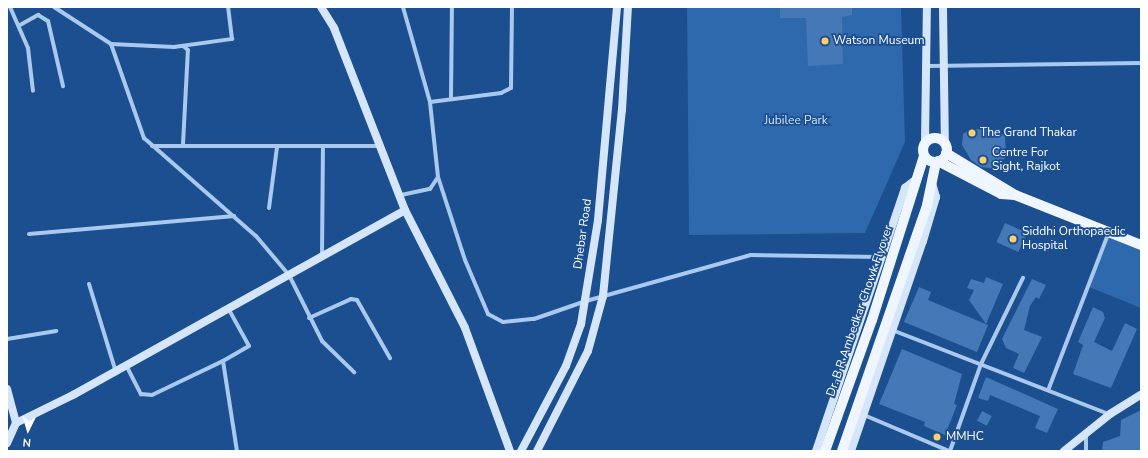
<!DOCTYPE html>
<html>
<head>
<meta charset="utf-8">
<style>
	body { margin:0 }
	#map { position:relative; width:1148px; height:458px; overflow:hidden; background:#1b4f8f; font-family:"Nunito Sans",sans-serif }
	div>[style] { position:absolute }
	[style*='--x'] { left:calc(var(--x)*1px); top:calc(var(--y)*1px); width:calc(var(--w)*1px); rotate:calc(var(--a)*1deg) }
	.green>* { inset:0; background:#2e69ad }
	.building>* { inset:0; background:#4478b7; transform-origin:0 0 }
	.street>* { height:4px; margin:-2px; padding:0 2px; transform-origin:2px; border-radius:2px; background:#a9c9ee }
	.secondary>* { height:8px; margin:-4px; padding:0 4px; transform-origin:4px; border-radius:4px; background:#d6e6fa }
	.primary>* { height:10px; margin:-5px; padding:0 5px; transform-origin:5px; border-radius:5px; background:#f0f6ff }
	.primary>.ring { margin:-5px; padding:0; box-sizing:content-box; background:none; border:10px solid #f0f6ff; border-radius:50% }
	.dots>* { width:11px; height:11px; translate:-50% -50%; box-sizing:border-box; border:2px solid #1b4f8f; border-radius:50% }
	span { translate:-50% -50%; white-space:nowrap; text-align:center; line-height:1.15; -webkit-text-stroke:3.5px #1b4f8f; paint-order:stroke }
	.poi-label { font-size:12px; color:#fff }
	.left { translate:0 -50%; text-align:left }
	.park-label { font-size:12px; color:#cfe3fa }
	.street-label { font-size:12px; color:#fff }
	.frame { position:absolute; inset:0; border:8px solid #fff; pointer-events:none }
	.north { position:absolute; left:8px; top:410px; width:40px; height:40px; -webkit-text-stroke:3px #1b4f8f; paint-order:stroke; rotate:185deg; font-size:11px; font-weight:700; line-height:16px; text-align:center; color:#fff }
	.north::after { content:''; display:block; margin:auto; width:14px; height:18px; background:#fff; clip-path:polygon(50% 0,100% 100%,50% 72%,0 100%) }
</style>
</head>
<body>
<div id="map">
	<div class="green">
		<div style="clip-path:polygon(687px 7px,901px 7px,905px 142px,865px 233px,689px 235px)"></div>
		<div style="clip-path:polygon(1110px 232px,1141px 245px,1141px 308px,1089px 287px)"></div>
	</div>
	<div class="building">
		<div style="clip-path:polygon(780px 7px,852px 7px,852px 15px,842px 17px,843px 64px,808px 66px,806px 18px,780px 18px)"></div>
		<div style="clip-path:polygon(970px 129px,989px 129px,1005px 136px,1006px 156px,997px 169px,981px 167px,971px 160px,962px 145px,963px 134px)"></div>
		<div style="left:1005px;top:223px;width:24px;height:21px;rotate:24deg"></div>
		<div style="clip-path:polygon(986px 277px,1003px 284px,986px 324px,969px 300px,974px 290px,967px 288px,971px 279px,984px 283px)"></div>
		<div style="clip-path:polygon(1032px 279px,1046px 285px,1039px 299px,1036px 297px,1030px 306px,1024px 330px,1042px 337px,1024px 373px,1013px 368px,1019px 354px,1006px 348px,1002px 339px)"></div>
		<div style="clip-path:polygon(919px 287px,931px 292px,928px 300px,988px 325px,977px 352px,904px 322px)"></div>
		<div style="clip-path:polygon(1093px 307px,1103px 312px,1105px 318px,1094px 342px,1112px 351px,1125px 323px,1137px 329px,1111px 388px,1073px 374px,1083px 345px,1078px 342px)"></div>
		<div style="clip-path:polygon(902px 349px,962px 374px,954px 404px,957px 405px,945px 435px,924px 426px,925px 422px,879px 404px)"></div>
		<div style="clip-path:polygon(986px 377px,1058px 409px,1047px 433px,1035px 428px,1040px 416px,990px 395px,988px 401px,978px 398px)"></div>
		<div style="clip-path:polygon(1141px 410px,1141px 451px,1102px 451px,1103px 442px,1120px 436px,1121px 420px)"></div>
		<div style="left:982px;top:411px;width:11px;height:11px;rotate:27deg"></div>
	</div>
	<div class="street">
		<div style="--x:10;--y:7;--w:45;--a:66.3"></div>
		<div style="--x:28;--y:48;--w:43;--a:83.4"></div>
		<div style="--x:54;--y:7;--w:68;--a:33"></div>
		<div style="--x:111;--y:44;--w:100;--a:70.7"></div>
		<div style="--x:144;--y:138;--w:149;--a:41.2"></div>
		<div style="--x:256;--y:236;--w:51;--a:49.8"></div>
		<div style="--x:289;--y:275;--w:74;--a:63.4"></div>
		<div style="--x:322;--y:341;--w:45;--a:44.1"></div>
		<div style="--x:20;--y:25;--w:21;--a:-29"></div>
		<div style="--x:38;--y:15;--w:12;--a:31"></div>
		<div style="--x:48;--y:21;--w:67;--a:77"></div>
		<div style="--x:111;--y:44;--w:63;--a:2.7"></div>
		<div style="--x:174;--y:47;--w:59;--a:-7.9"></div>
		<div style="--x:232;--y:39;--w:32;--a:-97"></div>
		<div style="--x:929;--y:66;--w:212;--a:-0.8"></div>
		<div style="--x:451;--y:97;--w:90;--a:-89.4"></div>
		<div style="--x:430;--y:102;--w:72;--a:-7.2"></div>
		<div style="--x:501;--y:93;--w:11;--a:-27"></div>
		<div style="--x:511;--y:88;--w:81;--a:-89.3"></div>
		<div style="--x:183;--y:144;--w:94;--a:-87"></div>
		<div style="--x:188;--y:50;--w:6;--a:-141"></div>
		<div style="--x:152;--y:146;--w:227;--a:0"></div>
		<div style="--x:438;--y:177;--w:87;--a:72"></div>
		<div style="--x:465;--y:260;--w:59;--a:66.9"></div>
		<div style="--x:488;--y:314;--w:17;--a:28"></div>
		<div style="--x:503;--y:322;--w:31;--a:-6"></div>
		<div style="--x:534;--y:319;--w:55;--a:-19.1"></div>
		<div style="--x:586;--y:301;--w:171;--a:-15.6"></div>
		<div style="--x:751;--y:255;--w:129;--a:0.9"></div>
		<div style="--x:401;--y:195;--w:30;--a:-12"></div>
		<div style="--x:430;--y:189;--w:14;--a:-56"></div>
		<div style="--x:438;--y:177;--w:75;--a:-96.1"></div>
		<div style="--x:430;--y:102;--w:99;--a:-105.9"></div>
		<div style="--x:269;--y:208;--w:62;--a:-82.5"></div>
		<div style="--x:29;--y:234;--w:206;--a:-5"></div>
		<div style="--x:322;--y:256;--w:110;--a:-89.5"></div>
		<div style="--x:89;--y:284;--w:89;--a:73"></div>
		<div style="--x:309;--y:318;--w:46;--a:-24.3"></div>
		<div style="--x:351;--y:299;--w:6;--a:9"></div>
		<div style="--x:357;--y:300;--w:67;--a:60.4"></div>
		<div style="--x:892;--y:330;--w:233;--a:21.2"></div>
		<div style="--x:7;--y:339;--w:50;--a:-9.3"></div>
		<div style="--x:223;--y:361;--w:91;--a:81.2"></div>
		<div style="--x:126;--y:365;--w:33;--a:63"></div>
		<div style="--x:141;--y:394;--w:11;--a:5"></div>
		<div style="--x:152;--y:395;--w:79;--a:-25.6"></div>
		<div style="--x:223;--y:361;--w:30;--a:-30"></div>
		<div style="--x:249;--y:346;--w:43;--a:-118.9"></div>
		<div style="--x:1049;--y:388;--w:167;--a:-69"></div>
		<div style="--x:864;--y:415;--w:92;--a:23"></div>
		<div style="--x:950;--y:451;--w:92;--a:-70.4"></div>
		<div style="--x:981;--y:364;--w:96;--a:-64"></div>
		<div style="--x:1086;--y:451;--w:18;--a:-90"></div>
	</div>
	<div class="secondary">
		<div style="--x:321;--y:7;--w:25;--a:58"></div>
		<div style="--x:334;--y:28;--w:195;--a:68.7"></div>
		<div style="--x:405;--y:210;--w:132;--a:63"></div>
		<div style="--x:465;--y:328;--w:131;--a:69.9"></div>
		<div style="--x:943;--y:7;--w:137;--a:89.2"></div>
		<div style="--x:925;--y:143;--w:136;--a:-89.2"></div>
		<div style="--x:7;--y:389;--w:35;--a:75"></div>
		<div style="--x:16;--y:423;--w:22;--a:114"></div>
		<div style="--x:16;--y:423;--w:64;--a:-26.2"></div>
		<div style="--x:73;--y:395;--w:380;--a:-29.1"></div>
		<div style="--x:521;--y:451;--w:96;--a:-62.1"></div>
		<div style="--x:566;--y:366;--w:45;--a:-70.3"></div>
		<div style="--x:581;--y:324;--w:105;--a:-80.7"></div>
		<div style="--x:598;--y:220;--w:214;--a:-84.9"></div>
		<div style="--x:537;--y:451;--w:112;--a:-63"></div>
		<div style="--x:588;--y:351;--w:57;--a:-74.7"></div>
		<div style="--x:603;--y:296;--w:187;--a:-84.2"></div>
		<div style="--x:622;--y:110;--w:103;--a:-86.7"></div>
		<div style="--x:816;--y:451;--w:278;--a:-71.3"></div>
		<div style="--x:905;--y:188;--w:16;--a:-38"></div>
		<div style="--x:851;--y:451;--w:222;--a:-71.1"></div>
		<div style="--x:923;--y:241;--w:46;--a:-73.5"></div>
		<div style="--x:936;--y:197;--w:15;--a:-106"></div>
		<div style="--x:1064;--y:451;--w:59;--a:-38.8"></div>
		<div style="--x:1110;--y:414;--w:36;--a:-32"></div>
	</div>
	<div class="primary">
		<div class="ring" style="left:923px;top:138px;width:14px;height:14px"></div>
		<div style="--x:946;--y:153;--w:81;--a:31.3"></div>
		<div style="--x:938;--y:161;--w:71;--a:27.6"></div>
		<div style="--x:1001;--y:194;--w:14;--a:4"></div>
		<div style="--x:1015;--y:195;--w:136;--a:21.6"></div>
		<div style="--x:825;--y:451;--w:139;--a:-70.3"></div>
		<div style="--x:872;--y:320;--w:172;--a:-72.4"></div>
		<div style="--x:842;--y:451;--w:260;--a:-70.9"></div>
		<div style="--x:927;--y:205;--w:44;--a:-78.2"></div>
	</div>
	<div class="dots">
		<div style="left:825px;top:41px;background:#ffd166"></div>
		<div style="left:972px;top:133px;background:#ffd166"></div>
		<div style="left:983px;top:160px;background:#ffd166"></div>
		<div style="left:1013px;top:239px;background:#ffd166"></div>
		<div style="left:937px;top:437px;background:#ffd166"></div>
	</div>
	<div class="poi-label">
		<span class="left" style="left:833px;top:41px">Watson Museum</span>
		<span class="left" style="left:980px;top:133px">The Grand Thakar</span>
		<span class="left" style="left:992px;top:160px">Centre For<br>Sight, Rajkot</span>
		<span class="left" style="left:1022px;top:239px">Siddhi Orthopaedic<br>Hospital</span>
		<span class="left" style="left:946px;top:437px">MMHC</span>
	</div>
	<div class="park-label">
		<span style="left:796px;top:121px">Jubilee Park</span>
	</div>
	<div class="street-label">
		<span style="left:583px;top:234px;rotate:-82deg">Dhebar Road</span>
		<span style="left:860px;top:311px;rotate:-71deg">Dr. B R Ambedkar Chowk Flyover</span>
	</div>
	<div class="frame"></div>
	<div class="north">N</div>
</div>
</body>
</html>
